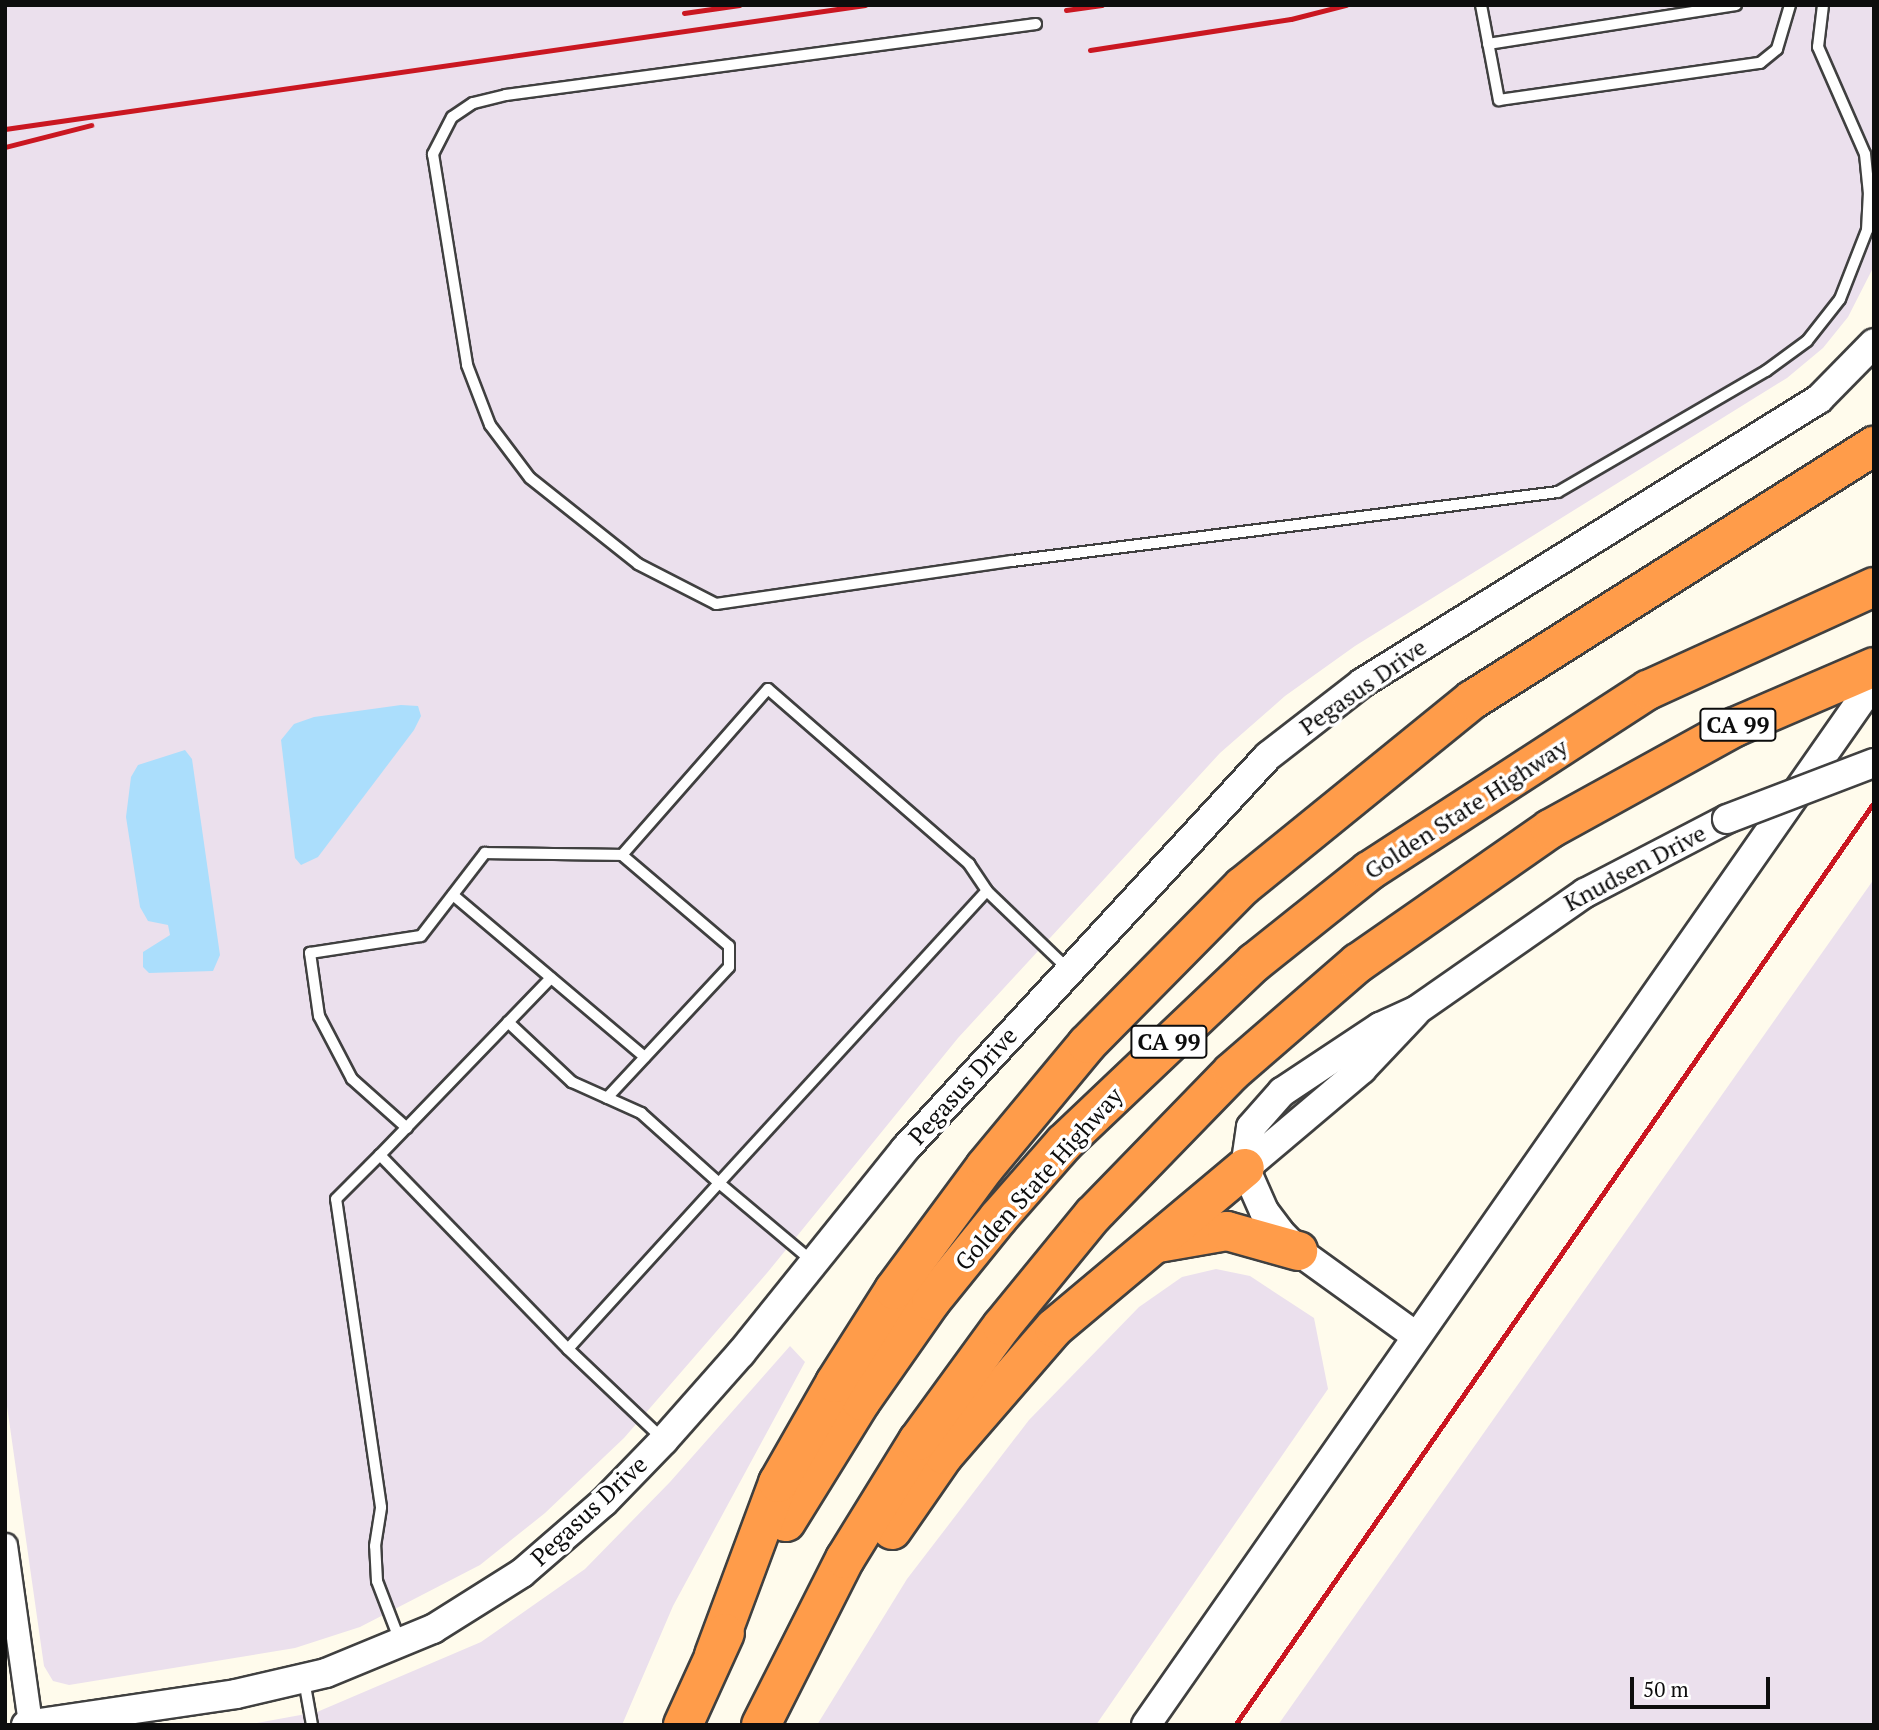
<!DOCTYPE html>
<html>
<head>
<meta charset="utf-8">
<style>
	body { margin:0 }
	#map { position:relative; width:1879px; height:1730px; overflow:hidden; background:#fffbec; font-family:"PT Serif",serif }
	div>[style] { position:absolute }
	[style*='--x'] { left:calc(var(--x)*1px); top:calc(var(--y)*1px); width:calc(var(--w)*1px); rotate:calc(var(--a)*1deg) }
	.industrial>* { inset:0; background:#ebe0ed }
	.water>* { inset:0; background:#abdefc }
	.roads { filter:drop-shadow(2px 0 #404040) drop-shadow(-2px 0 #404040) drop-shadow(0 2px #404040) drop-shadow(0 -2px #404040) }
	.service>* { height:10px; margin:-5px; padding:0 5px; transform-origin:5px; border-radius:5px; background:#fff }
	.minor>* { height:23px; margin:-11.5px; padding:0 11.5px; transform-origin:11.5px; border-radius:11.5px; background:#fff }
	.tertiary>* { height:28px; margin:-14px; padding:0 14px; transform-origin:14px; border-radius:14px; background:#fff }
	.motorway>* { height:38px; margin:-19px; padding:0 19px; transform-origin:19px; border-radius:19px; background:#ff9c4a }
	.rail>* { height:5px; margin:-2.5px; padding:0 2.5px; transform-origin:2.5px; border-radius:2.5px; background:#ca1721 }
	.bridges { filter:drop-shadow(2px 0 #404040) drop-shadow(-2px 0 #404040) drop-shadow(0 2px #404040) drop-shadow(0 -2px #404040) }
	.tertiary-bridge>* { height:28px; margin:-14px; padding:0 14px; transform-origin:14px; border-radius:14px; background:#fff }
	span { translate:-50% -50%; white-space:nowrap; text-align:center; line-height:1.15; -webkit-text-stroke:7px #fff; paint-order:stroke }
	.shield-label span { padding:2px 5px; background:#fff; border:2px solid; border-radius:5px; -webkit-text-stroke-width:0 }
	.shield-label { font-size:23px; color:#0d0d0d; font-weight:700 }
	.street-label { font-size:24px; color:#0d0d0d }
	.frame { position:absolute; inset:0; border:7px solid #0d0d0d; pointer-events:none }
	.scale { position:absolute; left:1630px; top:1677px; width:140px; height:32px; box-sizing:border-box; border:4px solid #0d0d0d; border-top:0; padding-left:9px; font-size:21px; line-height:24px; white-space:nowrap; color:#0d0d0d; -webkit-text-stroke:5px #fff; paint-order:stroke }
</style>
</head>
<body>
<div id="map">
	<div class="industrial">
		<div style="clip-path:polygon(5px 5px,1874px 5px,1874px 266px,1848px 317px,1823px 348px,1787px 378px,1355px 646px,1285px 696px,1220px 753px,958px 1038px,767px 1273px,624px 1438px,545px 1513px,480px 1565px,360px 1627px,295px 1648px,69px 1685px,53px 1681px,44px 1666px,5px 1392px)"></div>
		<div style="clip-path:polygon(1874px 879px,1874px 1725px,1278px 1725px)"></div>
		<div style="clip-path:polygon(1216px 1269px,1250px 1276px,1314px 1318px,1328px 1389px,1096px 1725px,817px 1725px,907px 1579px,1029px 1420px,1139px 1307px,1182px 1277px)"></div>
		<div style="clip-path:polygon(790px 1346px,805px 1362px,673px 1606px,622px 1725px,245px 1725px,317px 1712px,481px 1642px,585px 1569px,670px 1482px)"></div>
	</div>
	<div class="water">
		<div style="clip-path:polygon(401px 705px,418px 706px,421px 716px,414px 730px,318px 857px,301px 865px,295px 858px,281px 740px,294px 724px,314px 717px)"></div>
		<div style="clip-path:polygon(185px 750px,192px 759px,220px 955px,213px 971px,149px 973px,143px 967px,143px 952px,170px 935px,168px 925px,148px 921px,140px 907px,126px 817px,131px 777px,138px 765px)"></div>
	</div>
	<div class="roads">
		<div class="service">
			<div style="--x:1481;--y:5;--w:97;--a:79.3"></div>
			<div style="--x:1499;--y:100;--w:264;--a:-8.1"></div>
			<div style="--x:1760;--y:63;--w:22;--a:-39"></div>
			<div style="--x:1777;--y:49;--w:46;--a:-73.5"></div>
			<div style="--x:1036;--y:24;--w:535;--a:172.37"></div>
			<div style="--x:506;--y:95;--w:34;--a:166"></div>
			<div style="--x:473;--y:103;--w:25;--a:146"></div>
			<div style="--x:452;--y:117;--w:42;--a:117.2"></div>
			<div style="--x:433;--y:154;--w:214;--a:80.8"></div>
			<div style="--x:467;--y:365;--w:64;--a:69"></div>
			<div style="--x:490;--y:425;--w:66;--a:53"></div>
			<div style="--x:530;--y:478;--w:138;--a:38.5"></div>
			<div style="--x:638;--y:564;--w:88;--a:27.1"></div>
			<div style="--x:716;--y:604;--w:299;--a:-8.3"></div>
			<div style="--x:1012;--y:561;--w:550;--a:-7.2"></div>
			<div style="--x:1558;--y:492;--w:241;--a:-30.2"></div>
			<div style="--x:1766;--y:371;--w:51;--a:-36.2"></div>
			<div style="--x:1807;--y:341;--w:53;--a:-51.8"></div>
			<div style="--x:1840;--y:299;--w:74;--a:-68.6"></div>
			<div style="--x:1867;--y:230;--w:36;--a:-87"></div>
			<div style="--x:1869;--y:194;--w:40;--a:-95.7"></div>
			<div style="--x:1865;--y:154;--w:117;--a:-113.7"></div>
			<div style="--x:1818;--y:47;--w:42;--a:-83.2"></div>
			<div style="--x:1488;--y:44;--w:251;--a:-8.9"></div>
			<div style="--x:622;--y:855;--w:221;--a:-48.7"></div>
			<div style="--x:768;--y:689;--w:267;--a:41"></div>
			<div style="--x:969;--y:864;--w:32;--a:56"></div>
			<div style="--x:453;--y:895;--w:251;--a:40.2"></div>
			<div style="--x:508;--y:1022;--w:88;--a:43.2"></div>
			<div style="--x:572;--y:1082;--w:76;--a:24.2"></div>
			<div style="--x:641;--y:1113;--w:105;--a:41.9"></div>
			<div style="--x:719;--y:1183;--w:224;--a:132.3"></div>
			<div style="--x:568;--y:1349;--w:132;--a:43.5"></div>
			<div style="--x:407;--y:1128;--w:74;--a:-138.3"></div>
			<div style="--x:352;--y:1079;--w:71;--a:-117.6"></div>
			<div style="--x:319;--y:1016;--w:64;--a:-98.1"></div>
			<div style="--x:310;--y:953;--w:112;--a:-8.7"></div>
			<div style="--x:421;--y:936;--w:105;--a:-52.4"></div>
			<div style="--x:485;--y:853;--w:137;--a:0.8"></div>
			<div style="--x:622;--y:855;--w:140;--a:40.4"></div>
			<div style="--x:729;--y:946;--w:21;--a:90"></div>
			<div style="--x:729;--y:967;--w:179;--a:133"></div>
			<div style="--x:380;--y:1155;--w:246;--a:-46"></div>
			<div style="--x:812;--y:1261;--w:121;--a:-140"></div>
			<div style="--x:719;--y:1183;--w:396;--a:-47.5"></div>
			<div style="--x:987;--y:891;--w:114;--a:43.9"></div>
			<div style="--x:400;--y:1641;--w:64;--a:-111"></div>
			<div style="--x:377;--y:1581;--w:35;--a:-93"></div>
			<div style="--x:375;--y:1546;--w:39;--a:-81"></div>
			<div style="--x:381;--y:1507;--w:311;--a:-98.3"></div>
			<div style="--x:336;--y:1199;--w:62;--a:-45"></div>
			<div style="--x:380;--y:1155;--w:270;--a:45.9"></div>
			<div style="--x:304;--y:1680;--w:46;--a:79.9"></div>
		</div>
		<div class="minor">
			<div style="--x:5;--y:1545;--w:181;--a:82"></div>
		</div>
		<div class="tertiary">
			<div style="--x:1245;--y:1168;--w:153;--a:-40.2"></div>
			<div style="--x:1362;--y:1069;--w:76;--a:-46.6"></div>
			<div style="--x:1416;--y:1336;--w:145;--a:-144.2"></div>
			<div style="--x:1298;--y:1251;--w:28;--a:-134"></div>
			<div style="--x:1279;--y:1231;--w:25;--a:-127"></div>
			<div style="--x:1264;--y:1211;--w:47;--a:-113.8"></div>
			<div style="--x:1245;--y:1168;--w:41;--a:-81.7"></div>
			<div style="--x:1251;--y:1127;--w:47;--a:-48.5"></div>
			<div style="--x:1282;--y:1092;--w:118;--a:-33.6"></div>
			<div style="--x:1380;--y:1027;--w:41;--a:-24.7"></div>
			<div style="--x:1417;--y:1010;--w:205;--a:-34.9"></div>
			<div style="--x:1585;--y:893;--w:160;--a:-27.5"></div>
			<div style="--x:26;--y:1725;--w:212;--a:-8.4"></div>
			<div style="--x:236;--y:1694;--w:92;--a:-13.1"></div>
			<div style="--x:326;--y:1673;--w:116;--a:-22.4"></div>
			<div style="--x:433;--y:1629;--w:105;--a:-32.2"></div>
			<div style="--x:522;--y:1573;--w:108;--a:-40.9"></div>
			<div style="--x:604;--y:1502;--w:86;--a:-45.9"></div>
			<div style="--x:664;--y:1440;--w:116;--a:-48.5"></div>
			<div style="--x:741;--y:1353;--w:262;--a:-51.2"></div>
			<div style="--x:905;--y:1149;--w:535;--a:-47.27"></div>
			<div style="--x:1268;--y:756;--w:119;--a:-37.8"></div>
			<div style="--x:1362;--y:683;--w:538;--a:-31.86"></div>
			<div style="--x:1819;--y:399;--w:78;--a:-45.5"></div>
			<div style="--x:1146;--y:1725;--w:1272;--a:-55.09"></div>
		</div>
		<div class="motorway">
			<div style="--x:1158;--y:1243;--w:70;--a:-9.9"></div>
			<div style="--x:1227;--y:1231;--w:74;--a:15.7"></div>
			<div style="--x:786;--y:1522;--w:142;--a:-58.2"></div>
			<div style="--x:861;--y:1401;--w:122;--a:-55"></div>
			<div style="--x:931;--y:1301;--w:108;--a:-51"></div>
			<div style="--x:999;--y:1217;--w:98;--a:-48.7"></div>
			<div style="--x:1064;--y:1143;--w:263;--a:-43.5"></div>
			<div style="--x:1255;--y:962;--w:146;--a:-38.6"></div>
			<div style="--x:1369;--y:871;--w:333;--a:-33"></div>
			<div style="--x:1648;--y:690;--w:248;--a:-24.5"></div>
			<div style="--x:892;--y:1530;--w:91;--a:-55.3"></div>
			<div style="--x:944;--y:1455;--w:168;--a:-49.1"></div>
			<div style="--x:1054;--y:1328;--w:249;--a:-40"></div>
			<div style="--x:714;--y:1655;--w:184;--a:-69.6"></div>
			<div style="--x:778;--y:1483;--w:115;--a:-60.3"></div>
			<div style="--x:835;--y:1383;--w:110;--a:-57.6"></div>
			<div style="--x:894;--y:1290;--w:153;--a:-53.5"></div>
			<div style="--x:985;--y:1167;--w:160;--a:-50.3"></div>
			<div style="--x:1087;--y:1044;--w:222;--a:-45.4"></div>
			<div style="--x:1243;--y:886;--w:295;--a:-39.1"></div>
			<div style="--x:1472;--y:700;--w:476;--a:-32.3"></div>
			<div style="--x:683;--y:1725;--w:101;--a:-65.5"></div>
			<div style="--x:761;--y:1725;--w:186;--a:-63.2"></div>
			<div style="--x:845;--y:1559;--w:139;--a:-58.3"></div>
			<div style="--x:918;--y:1441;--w:142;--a:-53.9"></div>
			<div style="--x:1002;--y:1326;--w:144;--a:-50.7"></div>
			<div style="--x:1093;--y:1215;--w:199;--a:-45.8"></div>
			<div style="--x:1232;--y:1072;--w:167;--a:-40.9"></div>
			<div style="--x:1358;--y:963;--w:234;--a:-34.9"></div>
			<div style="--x:1550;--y:829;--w:211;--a:-28.9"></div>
			<div style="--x:1735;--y:727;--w:151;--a:-23.3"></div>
		</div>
	</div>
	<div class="rail">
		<div style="--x:1066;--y:10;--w:36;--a:-8"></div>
		<div style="--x:684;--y:13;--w:56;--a:-8.3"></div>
		<div style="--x:1090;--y:50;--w:203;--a:-8.8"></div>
		<div style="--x:1291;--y:19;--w:57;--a:-14.3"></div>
		<div style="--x:5;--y:129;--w:869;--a:-8.2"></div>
		<div style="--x:5;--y:147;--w:89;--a:-14.3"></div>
		<div style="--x:1235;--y:1725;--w:1123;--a:-55.3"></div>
	</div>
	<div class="bridges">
		<div class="tertiary-bridge">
			<div style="--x:1727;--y:819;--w:157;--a:-20.9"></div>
		</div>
	</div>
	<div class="shield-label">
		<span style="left:1738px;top:725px">CA 99</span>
		<span style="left:1169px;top:1042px">CA 99</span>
	</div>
	<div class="street-label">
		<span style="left:1363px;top:687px;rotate:-35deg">Pegasus Drive</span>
		<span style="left:1466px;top:809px;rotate:-33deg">Golden State Highway</span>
		<span style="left:1635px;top:868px;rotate:-28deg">Knudsen Drive</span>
		<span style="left:963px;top:1086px;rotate:-48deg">Pegasus Drive</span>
		<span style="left:1039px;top:1179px;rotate:-48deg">Golden State Highway</span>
		<span style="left:589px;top:1511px;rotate:-43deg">Pegasus Drive</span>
	</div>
	<div class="frame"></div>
	<div class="scale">50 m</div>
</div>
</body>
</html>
